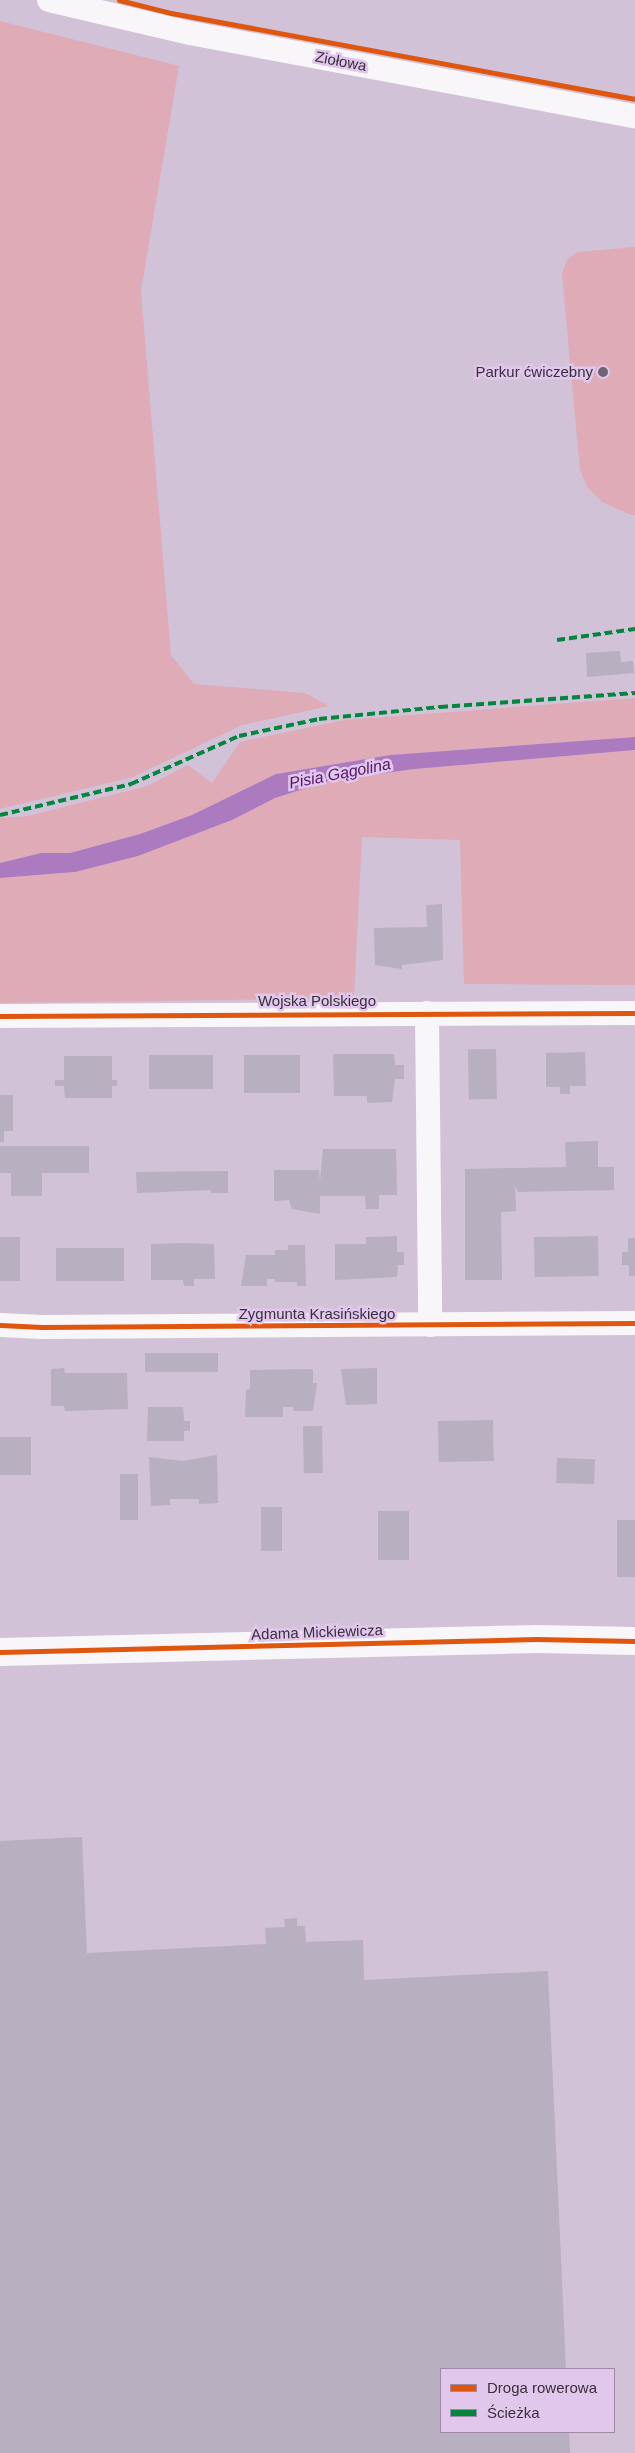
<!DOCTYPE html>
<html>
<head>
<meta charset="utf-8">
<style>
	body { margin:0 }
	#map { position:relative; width:635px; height:2453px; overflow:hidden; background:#d1c2d7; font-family:Helvetica,sans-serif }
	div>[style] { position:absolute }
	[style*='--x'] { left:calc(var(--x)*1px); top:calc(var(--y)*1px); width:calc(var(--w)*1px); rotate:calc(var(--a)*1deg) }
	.green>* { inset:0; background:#dfabb7 }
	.water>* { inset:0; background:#ac7abe }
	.building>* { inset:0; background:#b8afc0; transform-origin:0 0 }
	.street>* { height:24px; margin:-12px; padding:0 12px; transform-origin:12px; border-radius:12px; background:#f8f6f9 }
	.secondary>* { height:28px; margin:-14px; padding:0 14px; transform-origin:14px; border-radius:14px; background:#f8f6f9 }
	.quiet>* { height:4px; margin-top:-2px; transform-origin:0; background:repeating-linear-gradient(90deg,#00873e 0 8px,transparent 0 12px) }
	.cycleway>* { height:5px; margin:-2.5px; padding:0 2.5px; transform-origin:2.5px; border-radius:2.5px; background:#df570e }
	.dots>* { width:14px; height:14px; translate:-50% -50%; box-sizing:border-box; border:2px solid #e2c7ec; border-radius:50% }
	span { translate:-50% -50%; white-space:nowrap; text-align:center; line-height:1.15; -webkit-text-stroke:5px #e2c7ec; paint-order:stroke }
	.street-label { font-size:15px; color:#392f3d }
	.poi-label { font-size:15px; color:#392f3d }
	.right { translate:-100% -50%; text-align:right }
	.water-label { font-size:16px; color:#531467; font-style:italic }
	.legend { position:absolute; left:440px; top:2368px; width:175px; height:65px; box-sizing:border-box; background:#e2c7ec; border:1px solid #9e8aa6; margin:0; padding:6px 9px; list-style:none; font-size:15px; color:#392f3d }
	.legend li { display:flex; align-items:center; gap:10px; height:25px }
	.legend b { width:25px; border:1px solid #9e8aa6 }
</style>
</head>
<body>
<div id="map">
	<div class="green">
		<div style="clip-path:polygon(0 21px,179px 66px,141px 291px,171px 655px,194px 684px,305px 693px,329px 706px,242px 725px,133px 777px,0 809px)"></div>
		<div style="clip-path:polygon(635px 247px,635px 515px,631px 515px,602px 502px,588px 488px,580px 471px,562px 274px,567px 260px,577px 252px)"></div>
		<div style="clip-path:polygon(635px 698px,635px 737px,390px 755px,276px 774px,192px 815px,140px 834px,70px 853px,41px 853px,0 863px,0 818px,28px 816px,147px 786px,188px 765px,212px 783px,240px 742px,344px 720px)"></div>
		<div style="clip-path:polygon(635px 750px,635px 985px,464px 984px,460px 840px,362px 837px,354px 998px,0 1003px,0 878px,75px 872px,138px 856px,232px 820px,275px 798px,332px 780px,415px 769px)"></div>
	</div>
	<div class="water">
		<div style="clip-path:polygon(635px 737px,635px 750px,415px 769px,332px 780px,275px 798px,232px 820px,138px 856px,75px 872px,0 878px,0 863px,41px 853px,70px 853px,140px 834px,192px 815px,276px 774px,390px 755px)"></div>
	</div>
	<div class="building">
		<div style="clip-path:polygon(620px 651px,621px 662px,633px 661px,634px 673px,587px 677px,586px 653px)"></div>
		<div style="clip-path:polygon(442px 904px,443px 960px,402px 965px,402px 969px,375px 965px,374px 928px,427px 927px,426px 905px)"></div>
		<div style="left:496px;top:1049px;width:50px;height:28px;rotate:89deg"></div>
		<div style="clip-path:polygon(585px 1052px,586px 1086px,570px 1086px,570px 1094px,560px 1094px,560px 1087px,546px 1087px,546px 1053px)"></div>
		<div style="clip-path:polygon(333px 1054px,394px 1054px,395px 1065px,404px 1065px,404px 1079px,395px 1079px,392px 1102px,367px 1103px,367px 1096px,334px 1096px)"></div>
		<div style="left:213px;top:1055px;width:34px;height:64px;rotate:90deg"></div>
		<div style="left:244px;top:1055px;width:56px;height:38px"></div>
		<div style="clip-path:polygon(64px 1056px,112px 1056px,112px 1080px,117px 1080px,117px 1086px,112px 1086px,112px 1098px,65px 1098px,64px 1086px,55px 1086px,55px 1080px,64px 1080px)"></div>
		<div style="clip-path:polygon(0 1095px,13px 1095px,13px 1131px,4px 1131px,4px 1142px,0 1142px)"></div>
		<div style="clip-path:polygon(598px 1141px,598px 1167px,614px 1167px,614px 1190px,518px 1192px,515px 1186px,516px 1211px,501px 1212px,502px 1280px,465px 1280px,465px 1169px,566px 1167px,565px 1142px)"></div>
		<div style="left:89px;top:1146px;width:27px;height:89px;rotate:90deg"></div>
		<div style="clip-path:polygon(323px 1149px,396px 1149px,397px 1195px,379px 1195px,379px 1209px,366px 1209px,365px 1196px,320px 1196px,320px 1214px,292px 1209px,289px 1200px,274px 1201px,274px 1170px,319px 1170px,320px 1181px)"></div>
		<div style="clip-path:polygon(228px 1171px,228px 1193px,211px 1193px,211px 1190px,137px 1193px,136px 1172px)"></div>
		<div style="left:11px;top:1173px;width:31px;height:23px"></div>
		<div style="clip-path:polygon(397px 1236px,397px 1252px,404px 1252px,404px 1265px,398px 1265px,397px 1277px,335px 1280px,335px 1244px,366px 1244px,366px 1237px)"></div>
		<div style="left:598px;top:1236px;width:40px;height:64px;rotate:89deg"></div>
		<div style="left:0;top:1237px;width:20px;height:44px"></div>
		<div style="clip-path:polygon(628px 1238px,635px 1238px,635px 1276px,629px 1276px,629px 1265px,622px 1265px,622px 1252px,628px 1252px)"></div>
		<div style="clip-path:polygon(183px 1243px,214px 1244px,215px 1279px,194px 1279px,194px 1286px,184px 1286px,183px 1280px,151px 1280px,151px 1244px)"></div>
		<div style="clip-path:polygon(288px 1245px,305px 1245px,306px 1286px,297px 1286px,297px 1282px,275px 1282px,275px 1279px,267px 1279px,267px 1286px,241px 1286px,246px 1255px,275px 1255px,275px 1250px,288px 1250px)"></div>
		<div style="left:56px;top:1248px;width:68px;height:33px"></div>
		<div style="left:145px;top:1353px;width:73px;height:19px"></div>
		<div style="clip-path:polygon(64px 1368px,65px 1373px,127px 1373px,128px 1409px,65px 1411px,64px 1406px,51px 1406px,51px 1369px)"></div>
		<div style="clip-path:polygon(377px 1368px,377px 1404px,346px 1405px,341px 1369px)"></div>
		<div style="clip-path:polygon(313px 1369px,313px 1383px,317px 1383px,313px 1411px,294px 1411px,293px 1407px,283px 1407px,283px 1417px,245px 1417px,246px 1390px,250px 1389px,250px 1370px)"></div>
		<div style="clip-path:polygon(148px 1407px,183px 1407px,184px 1421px,190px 1421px,190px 1431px,184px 1431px,184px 1441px,147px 1441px)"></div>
		<div style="left:493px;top:1420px;width:41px;height:55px;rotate:89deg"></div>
		<div style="left:322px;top:1426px;width:47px;height:19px;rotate:89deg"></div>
		<div style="left:31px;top:1437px;width:38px;height:31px;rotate:90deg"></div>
		<div style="clip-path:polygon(217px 1455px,218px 1503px,199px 1504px,199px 1499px,170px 1499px,170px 1505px,151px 1506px,149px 1457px,183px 1461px)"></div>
		<div style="left:557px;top:1458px;width:38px;height:25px;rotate:2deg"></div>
		<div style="left:120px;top:1474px;width:18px;height:46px"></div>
		<div style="left:261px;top:1507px;width:21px;height:44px"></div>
		<div style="left:378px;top:1511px;width:31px;height:49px"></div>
		<div style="left:617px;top:1520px;width:18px;height:57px"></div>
		<div style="clip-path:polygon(82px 1837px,87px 1953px,266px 1944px,265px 1928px,285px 1927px,284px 1919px,297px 1918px,297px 1926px,305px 1926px,306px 1942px,363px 1940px,364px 1980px,548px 1971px,566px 2369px,441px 2369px,441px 2432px,569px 2432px,570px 2453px,0 2453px,0 1841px)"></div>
	</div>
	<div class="street">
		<div style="--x:49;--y:0;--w:145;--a:13.2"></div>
		<div style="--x:190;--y:33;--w:453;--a:10.6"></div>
		<div style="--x:427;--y:1013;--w:312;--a:89.4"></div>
		<div style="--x:0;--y:1016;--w:635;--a:-0.27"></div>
		<div style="--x:0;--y:1325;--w:42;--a:2.7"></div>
		<div style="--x:42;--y:1327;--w:593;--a:-0.39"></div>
	</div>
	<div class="secondary">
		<div style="--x:0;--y:1652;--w:536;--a:-1.39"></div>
		<div style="--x:536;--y:1639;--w:99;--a:1.2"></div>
	</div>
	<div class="quiet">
		<div style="--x:557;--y:640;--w:79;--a:-8"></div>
		<div style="--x:0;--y:815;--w:135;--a:-13.3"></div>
		<div style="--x:131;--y:784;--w:118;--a:-24"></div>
		<div style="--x:239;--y:736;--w:82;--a:-12"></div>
		<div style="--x:319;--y:719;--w:122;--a:-5.7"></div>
		<div style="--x:440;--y:707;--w:196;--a:-4.1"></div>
	</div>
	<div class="cycleway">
		<div style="--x:119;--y:0;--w:54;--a:14"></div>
		<div style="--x:171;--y:13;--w:472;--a:10.5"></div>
		<div style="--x:0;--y:1016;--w:635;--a:-0.27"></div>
		<div style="--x:0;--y:1325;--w:42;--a:2.7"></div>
		<div style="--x:42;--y:1327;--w:593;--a:-0.39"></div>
		<div style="--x:0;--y:1652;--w:536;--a:-1.39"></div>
		<div style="--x:536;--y:1639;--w:99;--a:1.2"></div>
	</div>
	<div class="dots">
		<div style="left:603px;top:372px;background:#6e6273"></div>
	</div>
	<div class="street-label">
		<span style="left:341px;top:61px;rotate:11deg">Ziołowa</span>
		<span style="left:317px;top:1001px">Wojska Polskiego</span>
		<span style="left:317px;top:1314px">Zygmunta Krasińskiego</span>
		<span style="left:317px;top:1632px;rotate:-2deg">Adama Mickiewicza</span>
	</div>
	<div class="poi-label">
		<span class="right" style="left:593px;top:372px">Parkur ćwiczebny</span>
	</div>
	<div class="water-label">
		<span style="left:340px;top:774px;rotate:-11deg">Pisia Gągolina</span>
	</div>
	<ul class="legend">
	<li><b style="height:6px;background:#df570e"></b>Droga rowerowa</li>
	<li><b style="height:6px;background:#00873e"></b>Ścieżka</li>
	</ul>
</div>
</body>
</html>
